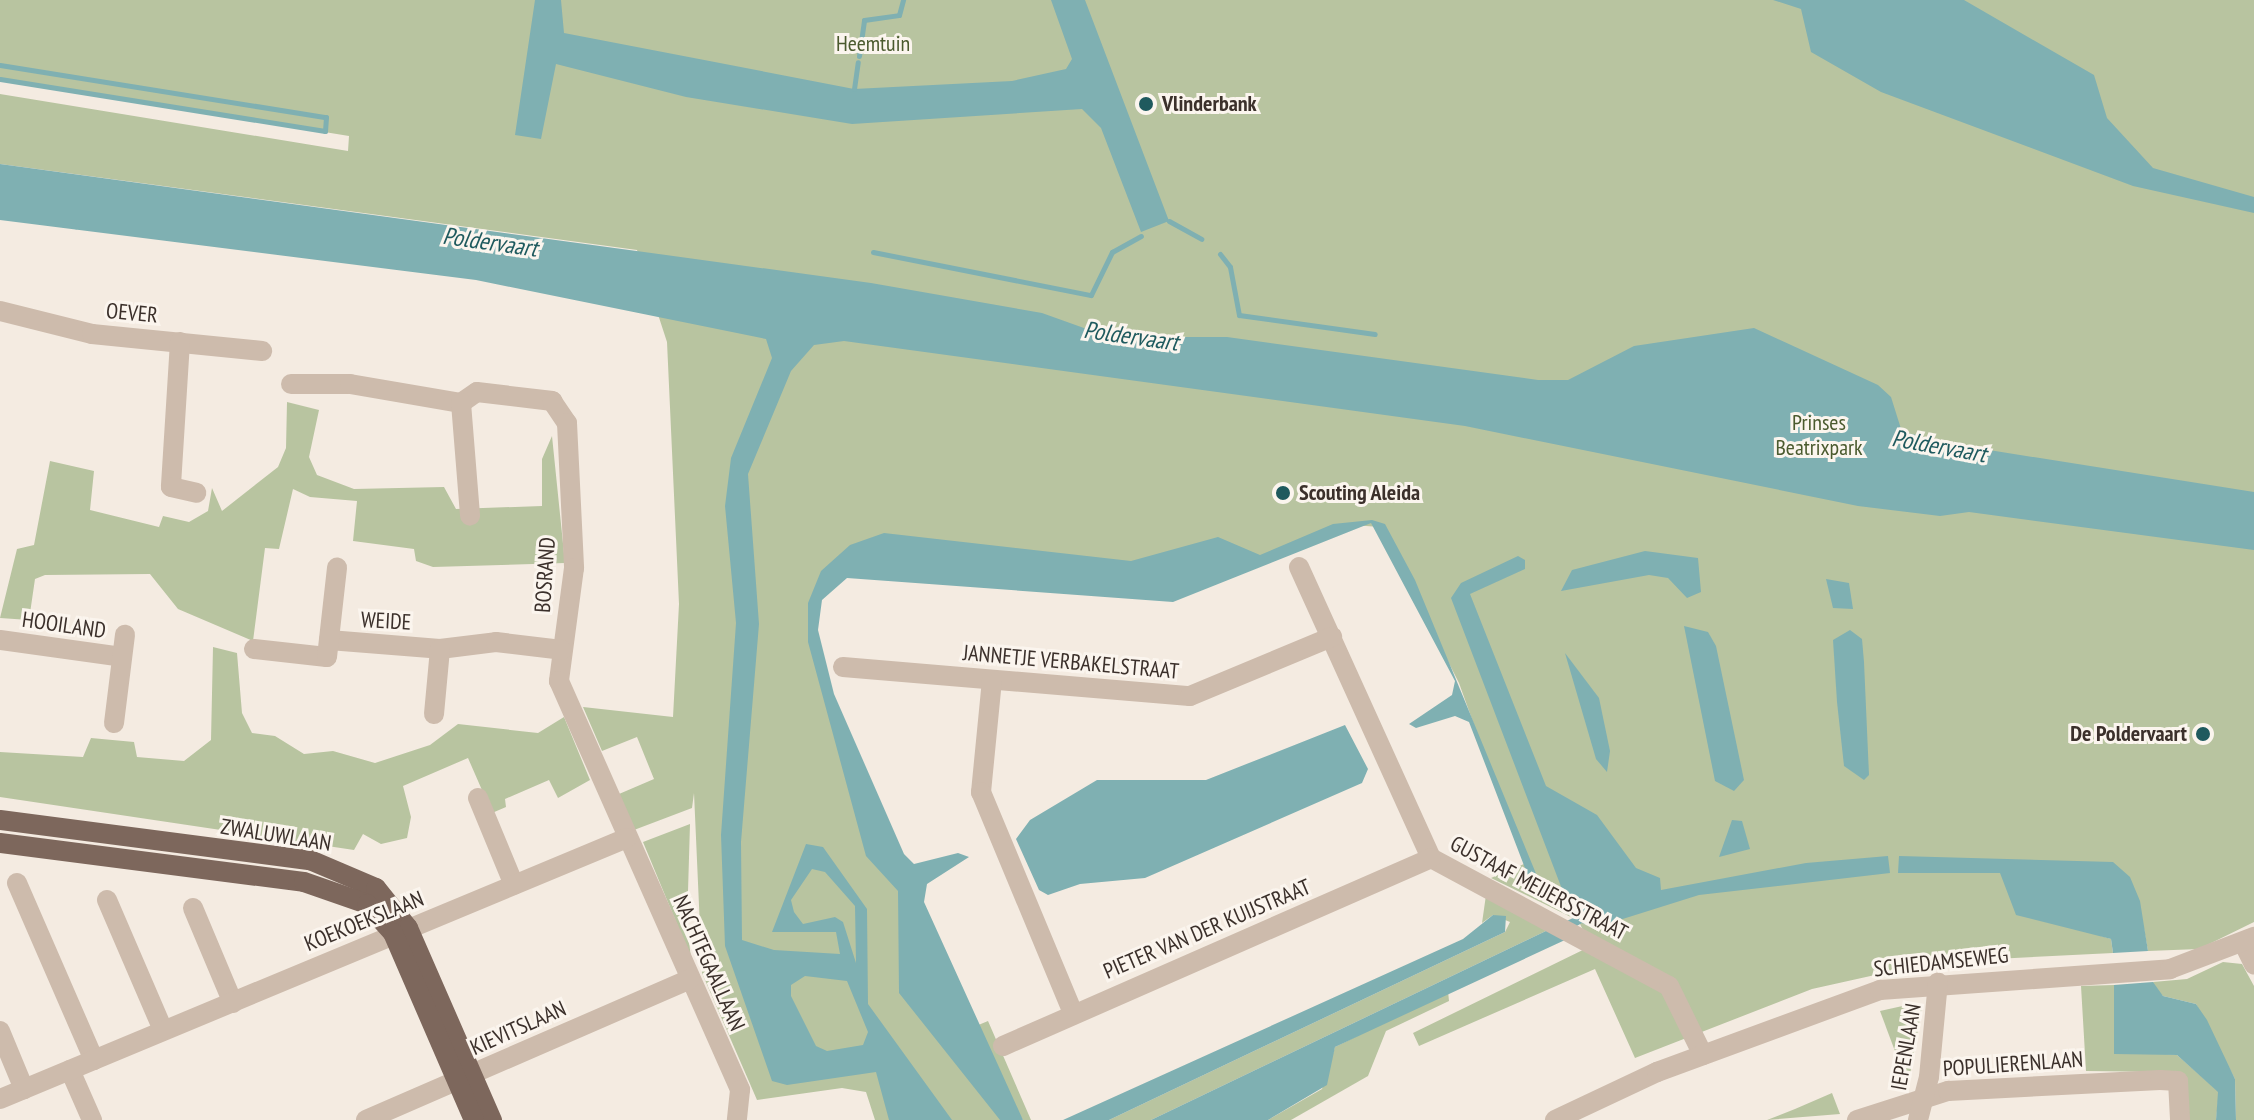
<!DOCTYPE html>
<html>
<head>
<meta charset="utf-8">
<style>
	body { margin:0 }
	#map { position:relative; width:2254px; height:1120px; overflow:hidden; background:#f4ebe1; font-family:"PT Sans Narrow",sans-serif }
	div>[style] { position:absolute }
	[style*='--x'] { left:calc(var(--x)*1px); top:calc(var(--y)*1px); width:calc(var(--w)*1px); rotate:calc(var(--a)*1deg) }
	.green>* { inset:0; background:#b8c4a0 }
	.water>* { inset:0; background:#7fb0b2 }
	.stream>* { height:5px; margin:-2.5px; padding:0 2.5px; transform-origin:2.5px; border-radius:2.5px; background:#7fb0b2 }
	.minor>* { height:20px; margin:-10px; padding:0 10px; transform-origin:10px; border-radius:10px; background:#cdbbac }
	.major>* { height:20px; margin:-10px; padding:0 10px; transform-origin:10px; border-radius:10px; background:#7d675c }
	.dots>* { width:22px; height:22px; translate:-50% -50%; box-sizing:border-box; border:4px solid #fbf5ee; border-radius:50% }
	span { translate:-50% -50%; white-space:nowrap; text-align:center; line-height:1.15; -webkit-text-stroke:6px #fbf5ee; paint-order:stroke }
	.park-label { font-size:22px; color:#4a5a2e }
	.poi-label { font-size:22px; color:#3b302b; font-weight:700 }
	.left { translate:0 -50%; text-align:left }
	.right { translate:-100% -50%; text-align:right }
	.street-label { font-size:22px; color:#3b302b }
	.water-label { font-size:24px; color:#1f5a5e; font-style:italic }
</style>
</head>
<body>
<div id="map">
	<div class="green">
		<div style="clip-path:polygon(0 0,2254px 0,2254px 922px,2199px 949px,2148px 951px,2144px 929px,2101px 936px,2111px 939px,2113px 953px,1936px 962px,1929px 955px,1929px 963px,1812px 989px,1635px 1058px,1595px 969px,1419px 1046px,1413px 1033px,1591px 946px,1564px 892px,1573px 918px,1491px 878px,1524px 864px,1533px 889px,1459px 683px,1380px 527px,1352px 525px,1167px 599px,833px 574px,813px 617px,819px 662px,863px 790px,1008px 1097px,976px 1026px,988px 1021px,1031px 1120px,1023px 1120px,1013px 1106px,1019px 1120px,875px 1120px,866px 1092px,842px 1088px,757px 1100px,702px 973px,694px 793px,692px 808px,634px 830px,619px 794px,654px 779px,637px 737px,602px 751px,583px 707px,673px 717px,679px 604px,667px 342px,637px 250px,0 164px,0 94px,348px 151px,349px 136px,0 79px)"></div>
		<div style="clip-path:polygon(287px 402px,319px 410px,309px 457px,317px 475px,354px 489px,444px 487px,456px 509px,542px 506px,542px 459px,552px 436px,565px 563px,433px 567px,416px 561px,414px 549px,353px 541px,357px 501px,310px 497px,293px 489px,279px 549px,265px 548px,253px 641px,178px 609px,150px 574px,45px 575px,35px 579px,29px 620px,0 618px,17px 549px,34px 545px,50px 461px,94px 471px,90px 510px,159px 527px,163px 516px,189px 522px,208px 511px,212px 488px,222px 511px,278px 467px,286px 448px)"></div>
		<div style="clip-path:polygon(213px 647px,237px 653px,242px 713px,252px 733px,275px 736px,304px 754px,333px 751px,375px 763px,430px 745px,458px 724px,538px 733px,564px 717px,590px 780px,558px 798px,549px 780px,505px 799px,506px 807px,492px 813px,468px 758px,403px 786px,411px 817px,407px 838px,381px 844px,363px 834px,354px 850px,0 797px,0 752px,83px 757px,91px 738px,134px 742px,137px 757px,184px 761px,211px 740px)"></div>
		<div style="clip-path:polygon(690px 824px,687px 925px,691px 958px,643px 842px)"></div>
		<div style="clip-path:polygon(1486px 895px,1550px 929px,1151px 1120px,1109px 1120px,1505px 932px,1510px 922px,1493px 915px,1482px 923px)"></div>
		<div style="clip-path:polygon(2223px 962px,2242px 964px,2254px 986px,2254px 1120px,2236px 1120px,2235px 1079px,2196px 1004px,2163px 996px,2154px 988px,2153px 982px,2187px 979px)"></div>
		<div style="clip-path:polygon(2114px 985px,2115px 999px,2154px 1053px,2177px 1055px,2219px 1092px,2216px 1120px,2188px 1120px,2171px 1072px,2086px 1071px,2081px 986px)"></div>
		<div style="clip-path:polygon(1448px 991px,1449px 1001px,1386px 1031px,1368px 1076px,1291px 1120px,1268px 1120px,1322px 1089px,1335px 1047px)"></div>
		<div style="clip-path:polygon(1916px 1003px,1922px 1007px,1908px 1086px,1880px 1011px)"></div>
		<div style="clip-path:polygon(1832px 1093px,1840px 1114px,1767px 1120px,1795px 1109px)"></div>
	</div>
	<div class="water">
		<div style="clip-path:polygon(535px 0,561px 0,564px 33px,854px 89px,1012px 81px,1066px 69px,1072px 59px,1051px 0,1085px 0,1169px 221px,1141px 232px,1101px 128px,1082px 109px,852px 124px,686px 97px,556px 64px,541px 139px,515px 135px)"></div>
		<div style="clip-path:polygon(1773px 0,1964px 0,2094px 75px,2107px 118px,2153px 168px,2254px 197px,2254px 213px,2133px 186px,1881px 92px,1811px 52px,1801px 9px)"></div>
		<div style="clip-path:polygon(evenodd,0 164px,871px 283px,1042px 313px,1109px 337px,1227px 337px,1538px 380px,1568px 380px,1634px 346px,1754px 328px,1878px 385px,1891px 397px,1902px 432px,1922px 436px,1933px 448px,1989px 450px,2254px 492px,2254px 550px,1969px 512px,1940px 516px,1858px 506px,1465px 426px,844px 341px,814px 345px,791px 371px,748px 474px,759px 624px,741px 842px,742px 940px,774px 950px,840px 954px,836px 932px,772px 932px,806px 844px,823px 847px,867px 909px,868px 1004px,952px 1120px,889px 1120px,876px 1072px,787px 1085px,772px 1081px,725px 946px,721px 835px,736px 623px,725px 506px,731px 458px,772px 358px,766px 339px,476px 280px,0 220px,0 164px,812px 869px,825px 872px,855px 906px,856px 963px,843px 922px,835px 917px,803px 924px,794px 912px,791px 900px,812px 869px,0 164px,805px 976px,847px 981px,868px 1032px,863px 1045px,827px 1051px,816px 1046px,791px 996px,791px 985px,805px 976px)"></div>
		<div style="clip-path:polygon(1372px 520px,1385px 524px,1415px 580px,1544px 893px,1533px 889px,1469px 722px,1455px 716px,1416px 728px,1409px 724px,1452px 695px,1455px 681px,1371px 523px,1173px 602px,847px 578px,822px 600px,818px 630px,834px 694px,904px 854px,914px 864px,958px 853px,969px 857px,927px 884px,924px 902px,1023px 1120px,1000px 1120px,899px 993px,898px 891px,866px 856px,808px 642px,808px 603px,821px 571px,850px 545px,884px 533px,1131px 561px,1218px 537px,1260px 555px,1333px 524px)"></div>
		<div style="clip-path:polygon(1645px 551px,1698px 558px,1701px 592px,1687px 598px,1668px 578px,1649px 575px,1561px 591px,1572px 570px)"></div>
		<div style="clip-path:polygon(1518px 556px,1525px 560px,1525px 569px,1470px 594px,1546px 786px,1597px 815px,1636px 868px,1660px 878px,1661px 890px,1806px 863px,1888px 856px,1890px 873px,1699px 895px,1594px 928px,1582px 923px,1559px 936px,1565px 940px,1335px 1047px,1327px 1085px,1268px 1120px,1151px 1120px,1573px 918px,1451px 598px,1461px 583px)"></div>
		<div style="clip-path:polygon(1826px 579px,1849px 583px,1853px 609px,1833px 608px)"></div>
		<div style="clip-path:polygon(1684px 626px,1708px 632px,1716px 646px,1744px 780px,1734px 791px,1715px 781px)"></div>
		<div style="clip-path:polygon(1850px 630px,1862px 639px,1864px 662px,1869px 775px,1864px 780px,1844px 766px,1837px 702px,1833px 640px)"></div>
		<div style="clip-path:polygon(1565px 653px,1599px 698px,1610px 751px,1607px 772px,1596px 759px)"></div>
		<div style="clip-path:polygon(1345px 725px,1368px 769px,1362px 783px,1145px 878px,1080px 884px,1048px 895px,1039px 890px,1016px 839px,1030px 820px,1097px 780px,1206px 780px)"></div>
		<div style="clip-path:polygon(1732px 820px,1742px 821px,1750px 849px,1719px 857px)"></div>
		<div style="clip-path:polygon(1899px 856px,2113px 862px,2130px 877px,2140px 901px,2148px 951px,2113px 953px,2111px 939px,2016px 915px,2000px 873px,1898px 873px)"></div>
		<div style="clip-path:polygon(1493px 915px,1506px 916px,1505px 932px,1109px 1120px,1063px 1120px,1463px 939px)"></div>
		<div style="clip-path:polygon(2153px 982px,2163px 996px,2196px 1004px,2207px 1020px,2235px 1079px,2236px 1120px,2216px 1120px,2218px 1092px,2177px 1055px,2114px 1054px,2114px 985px)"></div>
	</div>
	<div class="stream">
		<div style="--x:859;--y:56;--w:36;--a:-82"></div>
		<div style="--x:864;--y:20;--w:35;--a:-8"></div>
		<div style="--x:899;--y:15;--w:16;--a:-75"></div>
		<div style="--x:0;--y:65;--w:330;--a:9.1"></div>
		<div style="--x:326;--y:117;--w:14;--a:94"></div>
		<div style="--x:325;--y:131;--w:329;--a:-170.9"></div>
		<div style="--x:854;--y:89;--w:27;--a:-82"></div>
		<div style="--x:1169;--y:221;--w:37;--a:29"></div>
		<div style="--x:873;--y:252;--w:222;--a:11.2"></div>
		<div style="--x:1091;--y:295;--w:48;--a:-64"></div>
		<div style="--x:1112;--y:252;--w:33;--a:-29"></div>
		<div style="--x:1220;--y:254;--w:16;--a:52"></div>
		<div style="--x:1230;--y:267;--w:49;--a:79.4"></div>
		<div style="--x:1239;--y:315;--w:137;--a:8"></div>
	</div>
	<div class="minor">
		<div style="--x:0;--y:311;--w:95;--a:14"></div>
		<div style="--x:92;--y:334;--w:171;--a:5.7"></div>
		<div style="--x:180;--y:342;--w:145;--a:93.6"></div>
		<div style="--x:171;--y:487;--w:26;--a:13"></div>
		<div style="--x:291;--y:384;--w:59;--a:0"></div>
		<div style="--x:350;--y:384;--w:113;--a:9.7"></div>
		<div style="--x:461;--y:403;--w:19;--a:-35"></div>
		<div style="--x:477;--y:392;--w:76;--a:6.8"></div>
		<div style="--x:552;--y:401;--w:27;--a:56"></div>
		<div style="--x:567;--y:423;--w:145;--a:87.2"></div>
		<div style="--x:574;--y:568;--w:114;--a:97.6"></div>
		<div style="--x:559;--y:681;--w:447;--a:66.1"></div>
		<div style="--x:740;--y:1090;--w:30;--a:96"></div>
		<div style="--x:461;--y:403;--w:113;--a:85.4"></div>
		<div style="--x:1299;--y:567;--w:320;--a:65.6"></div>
		<div style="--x:1431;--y:858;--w:270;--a:28.3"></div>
		<div style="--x:1669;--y:986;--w:77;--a:63.8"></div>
		<div style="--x:0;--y:640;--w:123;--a:7.9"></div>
		<div style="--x:329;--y:640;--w:111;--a:4.6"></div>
		<div style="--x:440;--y:649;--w:56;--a:-7.1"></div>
		<div style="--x:496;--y:642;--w:66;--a:6.9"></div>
		<div style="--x:254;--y:649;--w:73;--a:6.3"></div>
		<div style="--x:327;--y:657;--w:90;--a:-83.6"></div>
		<div style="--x:843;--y:667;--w:348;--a:4.8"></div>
		<div style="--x:1190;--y:696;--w:154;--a:-22.6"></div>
		<div style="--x:992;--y:680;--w:113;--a:95.6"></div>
		<div style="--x:981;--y:792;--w:239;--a:67.4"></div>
		<div style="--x:434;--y:714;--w:65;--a:-84.7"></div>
		<div style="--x:114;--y:723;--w:89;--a:-82.9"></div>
		<div style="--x:478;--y:798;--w:94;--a:67.5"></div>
		<div style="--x:17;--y:883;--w:193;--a:66.5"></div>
		<div style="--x:107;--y:900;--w:142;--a:66.7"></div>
		<div style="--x:193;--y:908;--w:103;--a:67.2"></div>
		<div style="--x:2243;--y:942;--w:25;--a:64"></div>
		<div style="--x:0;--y:1031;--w:63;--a:67.5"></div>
		<div style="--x:1003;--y:1046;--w:467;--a:-23.7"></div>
		<div style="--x:70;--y:1070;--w:55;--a:66.3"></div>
		<div style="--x:0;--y:1099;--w:679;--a:-22.6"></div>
		<div style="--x:366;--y:1120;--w:353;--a:-23.5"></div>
		<div style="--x:1555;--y:1120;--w:113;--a:-25.2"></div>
		<div style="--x:1657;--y:1072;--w:238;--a:-20.2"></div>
		<div style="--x:1880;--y:990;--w:291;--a:-4.1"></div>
		<div style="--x:2170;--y:969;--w:90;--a:-20.9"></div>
		<div style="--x:1857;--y:1120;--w:96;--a:-17.7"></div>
		<div style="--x:1948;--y:1091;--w:212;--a:-3"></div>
		<div style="--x:2160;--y:1080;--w:18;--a:3"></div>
		<div style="--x:2178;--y:1081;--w:39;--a:87"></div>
		<div style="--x:1918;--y:1120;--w:44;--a:-75.7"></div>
		<div style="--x:1929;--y:1077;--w:95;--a:-84.6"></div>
	</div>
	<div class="major">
		<div style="--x:0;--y:820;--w:313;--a:7.4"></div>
		<div style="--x:310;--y:860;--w:72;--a:23"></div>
		<div style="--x:376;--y:888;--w:51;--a:51.3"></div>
		<div style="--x:408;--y:928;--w:210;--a:66.4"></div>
		<div style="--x:0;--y:843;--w:306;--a:7.3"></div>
		<div style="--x:304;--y:882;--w:67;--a:19.2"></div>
		<div style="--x:367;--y:904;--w:39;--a:48"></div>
		<div style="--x:393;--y:933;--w:204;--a:66.6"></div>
	</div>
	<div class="dots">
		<div style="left:1146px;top:104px;background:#1f5a5e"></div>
		<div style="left:1283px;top:493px;background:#1f5a5e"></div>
		<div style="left:2203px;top:734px;background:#1f5a5e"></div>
	</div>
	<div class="park-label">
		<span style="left:873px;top:44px">Heemtuin</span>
		<span style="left:1819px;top:435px">Prinses<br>Beatrixpark</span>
	</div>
	<div class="poi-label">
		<span class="left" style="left:1162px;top:104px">Vlinderbank</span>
		<span class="left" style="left:1299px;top:493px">Scouting Aleida</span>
		<span class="right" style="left:2187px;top:734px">De Poldervaart</span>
	</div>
	<div class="street-label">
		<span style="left:132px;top:313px;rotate:5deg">OEVER</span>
		<span style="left:545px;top:575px;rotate:-86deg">BOSRAND</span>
		<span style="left:386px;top:621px;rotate:3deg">WEIDE</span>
		<span style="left:64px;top:625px;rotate:8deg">HOOILAND</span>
		<span style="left:1071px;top:662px;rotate:5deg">JANNETJE VERBAKELSTRAAT</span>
		<span style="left:276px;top:835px;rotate:9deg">ZWALUWLAAN</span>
		<span style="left:1539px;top:888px;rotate:28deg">GUSTAAF MEIJERSSTRAAT</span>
		<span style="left:364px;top:921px;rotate:-22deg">KOEKOEKSLAAN</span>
		<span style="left:1207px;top:929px;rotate:-23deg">PIETER VAN DER KUIJSTRAAT</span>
		<span style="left:1941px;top:962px;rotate:-6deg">SCHIEDAMSEWEG</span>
		<span style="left:709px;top:963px;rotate:66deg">NACHTEGAALLAAN</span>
		<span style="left:518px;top:1028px;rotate:-24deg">KIEVITSLAAN</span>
		<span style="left:1906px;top:1047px;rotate:-80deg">IEPENLAAN</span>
		<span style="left:2013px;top:1064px;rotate:-4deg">POPULIERENLAAN</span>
	</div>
	<div class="water-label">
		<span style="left:490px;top:242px;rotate:8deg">Poldervaart</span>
		<span style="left:1131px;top:336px;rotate:8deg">Poldervaart</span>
		<span style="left:1939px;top:446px;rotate:10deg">Poldervaart</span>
	</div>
</div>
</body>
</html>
